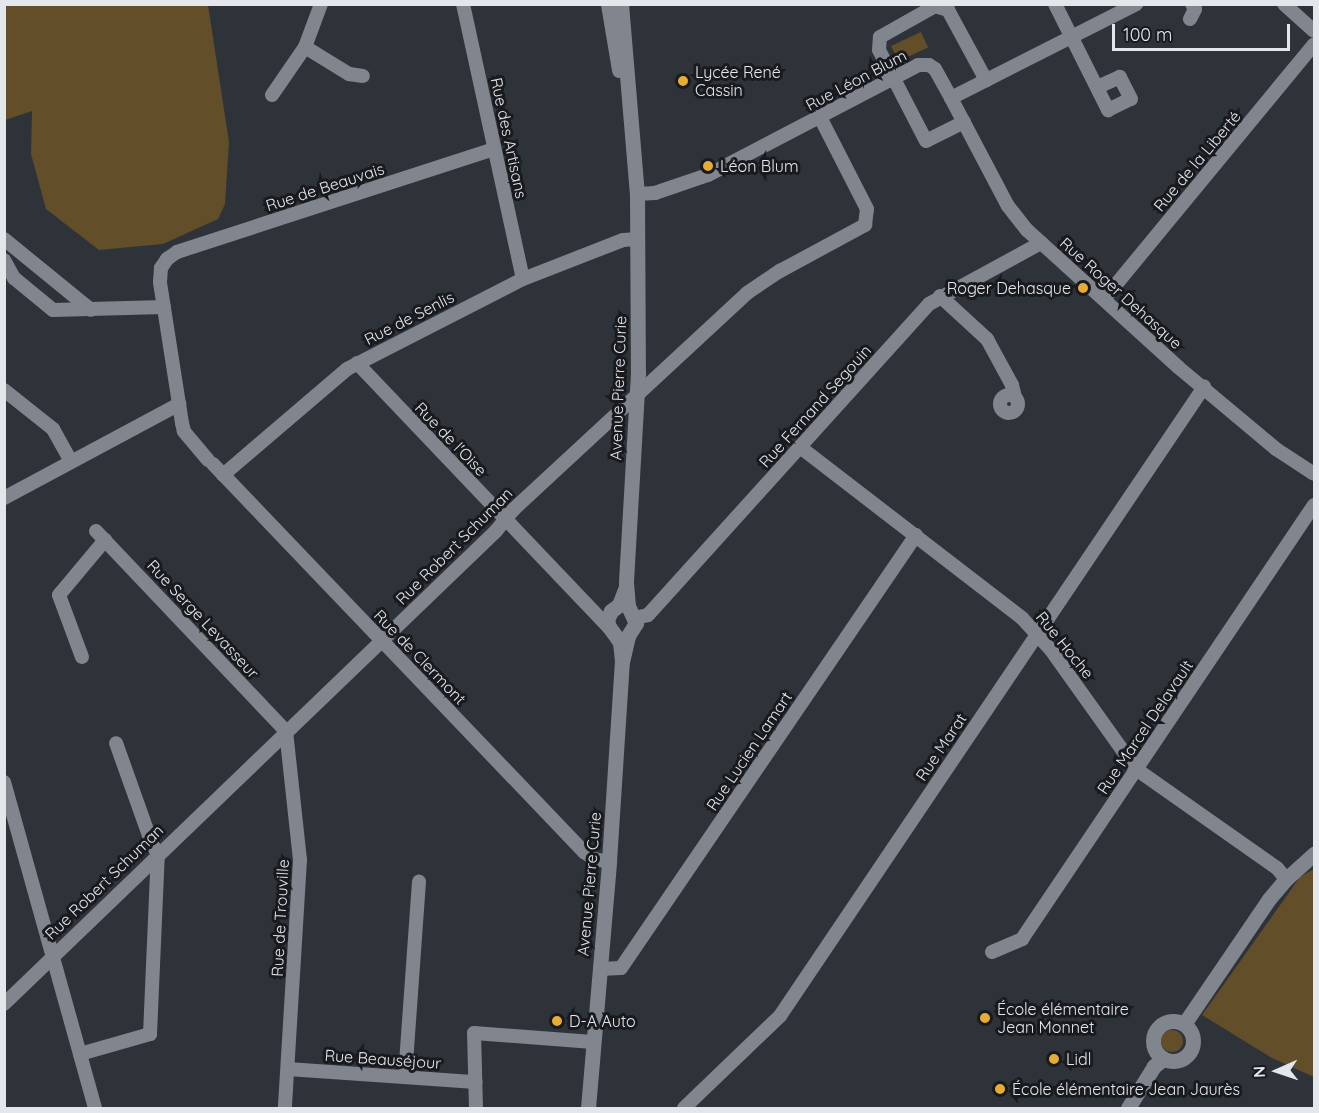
<!DOCTYPE html>
<html>
<head>
<meta charset="utf-8">
<style>
	body { margin:0 }
	#map { position:relative; width:1319px; height:1113px; overflow:hidden; background:#2e333a; font-family:Quicksand,sans-serif }
	div>[style] { position:absolute }
	[style*='--x'] { left:calc(var(--x)*1px); top:calc(var(--y)*1px); width:calc(var(--w)*1px); rotate:calc(var(--a)*1deg) }
	.green>* { inset:0; background:#624e29; transform-origin:0 0 }
	.round { border-radius:50% }
	.minor>* { height:14px; margin:-7px; padding:0 7px; transform-origin:7px; border-radius:7px; background:#80858e }
	.minor>.ring { margin:-7px; padding:0; box-sizing:content-box; background:none; border:14px solid #80858e; border-radius:50% }
	.tertiary>* { height:15px; margin:-7.5px; padding:0 7.5px; transform-origin:7.5px; border-radius:7.5px; background:#80858e }
	.tertiary>.ring { margin:-7.5px; padding:0; box-sizing:content-box; background:none; border:15px solid #80858e; border-radius:50% }
	.secondary>* { height:15px; margin:-7.5px; padding:0 7.5px; transform-origin:7.5px; border-radius:7.5px; background:#80858e }
	.dots>* { width:16px; height:16px; translate:-50% -50%; box-sizing:border-box; border:3px solid #181a1e; border-radius:50% }
	span { translate:-50% -50%; white-space:nowrap; text-align:center; line-height:1.15; -webkit-text-stroke:6px #181a1e; paint-order:stroke }
	.poi-label { font-size:16px; color:#e3e6eb }
	.left { translate:0 -50%; text-align:left }
	.right { translate:-100% -50%; text-align:right }
	.street-label { font-size:16px; color:#e3e6eb }
	.frame { position:absolute; inset:0; border:6px solid #e3e6eb; pointer-events:none }
	.north { position:absolute; left:1247px; top:1041px; width:60px; height:60px; -webkit-text-stroke:4px #181a1e; paint-order:stroke; rotate:267deg; font-size:16px; font-weight:700; line-height:24px; text-align:center; color:#e3e6eb }
	.north::after { content:''; display:block; margin:auto; width:21px; height:27px; background:#e3e6eb; clip-path:polygon(50% 0,100% 100%,50% 72%,0 100%) }
	.scale { position:absolute; left:1112px; top:24px; width:178px; height:27px; box-sizing:border-box; border:3px solid #e3e6eb; border-top:0; padding-left:8px; font-size:18px; line-height:21px; white-space:nowrap; color:#e3e6eb; -webkit-text-stroke:4px #181a1e; paint-order:stroke }
</style>
</head>
<body>
<div id="map">
	<div class="green">
		<div style="clip-path:polygon(5px 4px,208px 5px,229px 142px,225px 204px,218px 219px,163px 244px,99px 250px,46px 209px,31px 154px,32px 111px,5px 120px)"></div>
		<div style="left:921px;top:32px;width:17px;height:33px;rotate:65deg"></div>
		<div style="clip-path:polygon(1314px 869px,1314px 1077px,1272px 1058px,1202px 1015px,1300px 877px)"></div>
		<div class="round" style="left:1161px;top:1030px;width:22px;height:22px"></div>
	</div>
	<div class="minor">
		<div style="--x:463;--y:4;--w:281;--a:77.7"></div>
		<div style="--x:1055;--y:4;--w:119;--a:63.4"></div>
		<div style="--x:1108;--y:110;--w:25;--a:-26"></div>
		<div style="--x:1131;--y:99;--w:25;--a:-117"></div>
		<div style="--x:1120;--y:77;--w:24;--a:156"></div>
		<div style="--x:1284;--y:4;--w:40;--a:42"></div>
		<div style="--x:1190;--y:19;--w:11;--a:-63"></div>
		<div style="--x:1195;--y:9;--w:6;--a:-121"></div>
		<div style="--x:305;--y:47;--w:52;--a:31.5"></div>
		<div style="--x:349;--y:74;--w:14;--a:8"></div>
		<div style="--x:272;--y:95;--w:58;--a:-55.5"></div>
		<div style="--x:305;--y:47;--w:46;--a:-69.6"></div>
		<div style="--x:951;--y:98;--w:122;--a:62.2"></div>
		<div style="--x:1008;--y:206;--w:31;--a:52"></div>
		<div style="--x:1027;--y:230;--w:204;--a:42.2"></div>
		<div style="--x:1178;--y:367;--w:128;--a:39.9"></div>
		<div style="--x:1276;--y:449;--w:45;--a:33.3"></div>
		<div style="--x:964;--y:122;--w:42;--a:153.4"></div>
		<div style="--x:926;--y:141;--w:102;--a:-117.3"></div>
		<div style="--x:879;--y:50;--w:13;--a:-86"></div>
		<div style="--x:880;--y:37;--w:63;--a:-29.4"></div>
		<div style="--x:935;--y:6;--w:14;--a:17"></div>
		<div style="--x:948;--y:10;--w:80;--a:61.5"></div>
		<div style="--x:637;--y:194;--w:18;--a:-3"></div>
		<div style="--x:655;--y:193;--w:56;--a:-18.8"></div>
		<div style="--x:708;--y:175;--w:237;--a:-27.6"></div>
		<div style="--x:918;--y:65;--w:11;--a:0"></div>
		<div style="--x:929;--y:65;--w:7;--a:34"></div>
		<div style="--x:935;--y:69;--w:33;--a:61"></div>
		<div style="--x:951;--y:98;--w:208;--a:-26.9"></div>
		<div style="--x:4;--y:239;--w:112;--a:39.2"></div>
		<div style="--x:4;--y:260;--w:21;--a:61"></div>
		<div style="--x:14;--y:278;--w:50;--a:39.4"></div>
		<div style="--x:53;--y:310;--w:111;--a:-1.5"></div>
		<div style="--x:940;--y:296;--w:64;--a:42.5"></div>
		<div style="--x:987;--y:339;--w:52;--a:61.5"></div>
		<div style="--x:1012;--y:385;--w:12;--a:76"></div>
		<div style="--x:1104;--y:299;--w:330;--a:-50.5"></div>
		<div style="--x:357;--y:363;--w:369;--a:46.4"></div>
		<div style="--x:4;--y:390;--w:63;--a:38.5"></div>
		<div style="--x:53;--y:429;--w:37;--a:61"></div>
		<div class="ring" style="left:1000px;top:395px;width:4px;height:4px"></div>
		<div style="--x:800;--y:447;--w:280;--a:37.6"></div>
		<div style="--x:1022;--y:618;--w:43;--a:47.8"></div>
		<div style="--x:1051;--y:650;--w:146;--a:54.5"></div>
		<div style="--x:1136;--y:769;--w:172;--a:35.1"></div>
		<div style="--x:1277;--y:868;--w:14;--a:51"></div>
		<div style="--x:208;--y:460;--w:38;--a:-130"></div>
		<div style="--x:184;--y:431;--w:8;--a:-104"></div>
		<div style="--x:182;--y:423;--w:143;--a:-98.9"></div>
		<div style="--x:160;--y:282;--w:14;--a:-86"></div>
		<div style="--x:161;--y:268;--w:11;--a:-56"></div>
		<div style="--x:167;--y:259;--w:12;--a:-35"></div>
		<div style="--x:177;--y:252;--w:333;--a:-18"></div>
		<div style="--x:213;--y:464;--w:537;--a:46.28"></div>
		<div style="--x:584;--y:852;--w:15;--a:32"></div>
		<div style="--x:597;--y:860;--w:12;--a:5"></div>
		<div style="--x:223;--y:475;--w:163;--a:-40.5"></div>
		<div style="--x:347;--y:369;--w:198;--a:-27.1"></div>
		<div style="--x:523;--y:279;--w:107;--a:-21.3"></div>
		<div style="--x:623;--y:240;--w:15;--a:-4"></div>
		<div style="--x:4;--y:498;--w:199;--a:-28.2"></div>
		<div style="--x:96;--y:531;--w:276;--a:46.5"></div>
		<div style="--x:286;--y:731;--w:130;--a:83.8"></div>
		<div style="--x:300;--y:860;--w:248;--a:93.5"></div>
		<div style="--x:635;--y:618;--w:13;--a:-13"></div>
		<div style="--x:648;--y:615;--w:419;--a:-47.9"></div>
		<div style="--x:929;--y:304;--w:128;--a:-28.6"></div>
		<div style="--x:82;--y:657;--w:66;--a:-110.4"></div>
		<div style="--x:59;--y:595;--w:72;--a:-50.1"></div>
		<div style="--x:4;--y:782;--w:338;--a:74.4"></div>
		<div style="--x:992;--y:952;--w:33;--a:-23"></div>
		<div style="--x:1022;--y:939;--w:523;--a:-56.07"></div>
		<div style="--x:600;--y:969;--w:21;--a:-3"></div>
		<div style="--x:621;--y:968;--w:524;--a:-55.73"></div>
		<div style="--x:4;--y:1004;--w:682;--a:-43.87"></div>
		<div style="--x:496;--y:531;--w:28;--a:-51"></div>
		<div style="--x:514;--y:509;--w:318;--a:-42.8"></div>
		<div style="--x:747;--y:293;--w:40;--a:-34"></div>
		<div style="--x:780;--y:271;--w:97;--a:-28.4"></div>
		<div style="--x:865;--y:225;--w:16;--a:-83"></div>
		<div style="--x:867;--y:209;--w:103;--a:-117.1"></div>
		<div style="--x:80;--y:1054;--w:73;--a:-15.9"></div>
		<div style="--x:150;--y:1034;--w:180;--a:-87.5"></div>
		<div style="--x:158;--y:854;--w:12;--a:-121"></div>
		<div style="--x:152;--y:844;--w:107;--a:-109.6"></div>
		<div style="--x:288;--y:1069;--w:188;--a:4"></div>
		<div style="--x:405;--y:1077;--w:196;--a:-85.9"></div>
		<div style="--x:476;--y:1108;--w:75;--a:-91.5"></div>
		<div style="--x:474;--y:1033;--w:119;--a:4.3"></div>
		<div style="--x:684;--y:1108;--w:133;--a:-43.8"></div>
		<div style="--x:780;--y:1016;--w:759;--a:-56.02"></div>
	</div>
	<div class="tertiary">
		<div class="ring" style="left:1153px;top:1021px;width:25px;height:25px"></div>
		<div style="--x:1184;--y:1024;--w:151;--a:-55.8"></div>
		<div style="--x:1269;--y:899;--w:26;--a:-50"></div>
		<div style="--x:1286;--y:879;--w:38;--a:-42"></div>
		<div style="--x:1128;--y:1108;--w:49;--a:-58.2"></div>
		<div style="--x:1154;--y:1066;--w:11;--a:-38"></div>
	</div>
	<div class="secondary">
		<div style="--x:608;--y:4;--w:67;--a:80.5"></div>
		<div style="--x:621;--y:4;--w:191;--a:85.2"></div>
		<div style="--x:637;--y:194;--w:179;--a:89.7"></div>
		<div style="--x:638;--y:373;--w:210;--a:93.3"></div>
		<div style="--x:626;--y:583;--w:23;--a:85"></div>
		<div style="--x:628;--y:606;--w:19;--a:65"></div>
		<div style="--x:636;--y:623;--w:15;--a:122"></div>
		<div style="--x:628;--y:636;--w:26;--a:103"></div>
		<div style="--x:588;--y:1108;--w:248;--a:-85.1"></div>
		<div style="--x:609;--y:861;--w:200;--a:-86.3"></div>
		<div style="--x:622;--y:661;--w:19;--a:-96"></div>
		<div style="--x:620;--y:642;--w:19;--a:-126"></div>
		<div style="--x:609;--y:627;--w:7;--a:-106"></div>
		<div style="--x:607;--y:620;--w:10;--a:-66"></div>
		<div style="--x:611;--y:611;--w:10;--a:-37"></div>
		<div style="--x:619;--y:605;--w:17;--a:-69"></div>
	</div>
	<div class="dots">
		<div style="left:683px;top:81px;background:#e7ac36"></div>
		<div style="left:708px;top:166px;background:#e7ac36"></div>
		<div style="left:1083px;top:288px;background:#e7ac36"></div>
		<div style="left:985px;top:1018px;background:#e7ac36"></div>
		<div style="left:557px;top:1021px;background:#e7ac36"></div>
		<div style="left:1054px;top:1059px;background:#e7ac36"></div>
		<div style="left:1000px;top:1089px;background:#e7ac36"></div>
	</div>
	<div class="poi-label">
		<span class="left" style="left:695px;top:81px">Lycée René<br>Cassin</span>
		<span class="left" style="left:720px;top:166px">Léon Blum</span>
		<span class="right" style="left:1071px;top:288px">Roger Dehasque</span>
		<span class="left" style="left:997px;top:1018px">École élémentaire<br>Jean Monnet</span>
		<span class="left" style="left:569px;top:1021px">D-A Auto</span>
		<span class="left" style="left:1066px;top:1059px">Lidl</span>
		<span class="left" style="left:1012px;top:1089px">École élémentaire Jean Jaurès</span>
	</div>
	<div class="street-label">
		<span style="left:856px;top:80px;rotate:-28deg">Rue Léon Blum</span>
		<span style="left:509px;top:138px;rotate:78deg">Rue des Artisans</span>
		<span style="left:1197px;top:161px;rotate:-50deg">Rue de la Liberté</span>
		<span style="left:325px;top:187px;rotate:-18deg">Rue de Beauvais</span>
		<span style="left:1121px;top:293px;rotate:42deg">Rue Roger Dehasque</span>
		<span style="left:409px;top:318px;rotate:-27deg">Rue de Senlis</span>
		<span style="left:618px;top:388px;rotate:-88deg">Avenue Pierre Curie</span>
		<span style="left:815px;top:406px;rotate:-48deg">Rue Fernand Segouin</span>
		<span style="left:451px;top:439px;rotate:46deg">Rue de l'Oise</span>
		<span style="left:454px;top:546px;rotate:-45deg">Rue Robert Schuman</span>
		<span style="left:203px;top:619px;rotate:47deg">Rue Serge Levasseur</span>
		<span style="left:1065px;top:645px;rotate:51deg">Rue Hoche</span>
		<span style="left:420px;top:657px;rotate:46deg">Rue de Clermont</span>
		<span style="left:1145px;top:727px;rotate:-56deg">Rue Marcel Delavault</span>
		<span style="left:941px;top:747px;rotate:-56deg">Rue Marat</span>
		<span style="left:749px;top:751px;rotate:-56deg">Rue Lucien Lamart</span>
		<span style="left:104px;top:882px;rotate:-44deg">Rue Robert Schuman</span>
		<span style="left:589px;top:884px;rotate:-85deg">Avenue Pierre Curie</span>
		<span style="left:280px;top:918px;rotate:-87deg">Rue de Trouville</span>
		<span style="left:383px;top:1059px;rotate:4deg">Rue Beauséjour</span>
	</div>
	<div class="frame"></div>
	<div class="north">N</div>
	<div class="scale">100 m</div>
</div>
</body>
</html>
